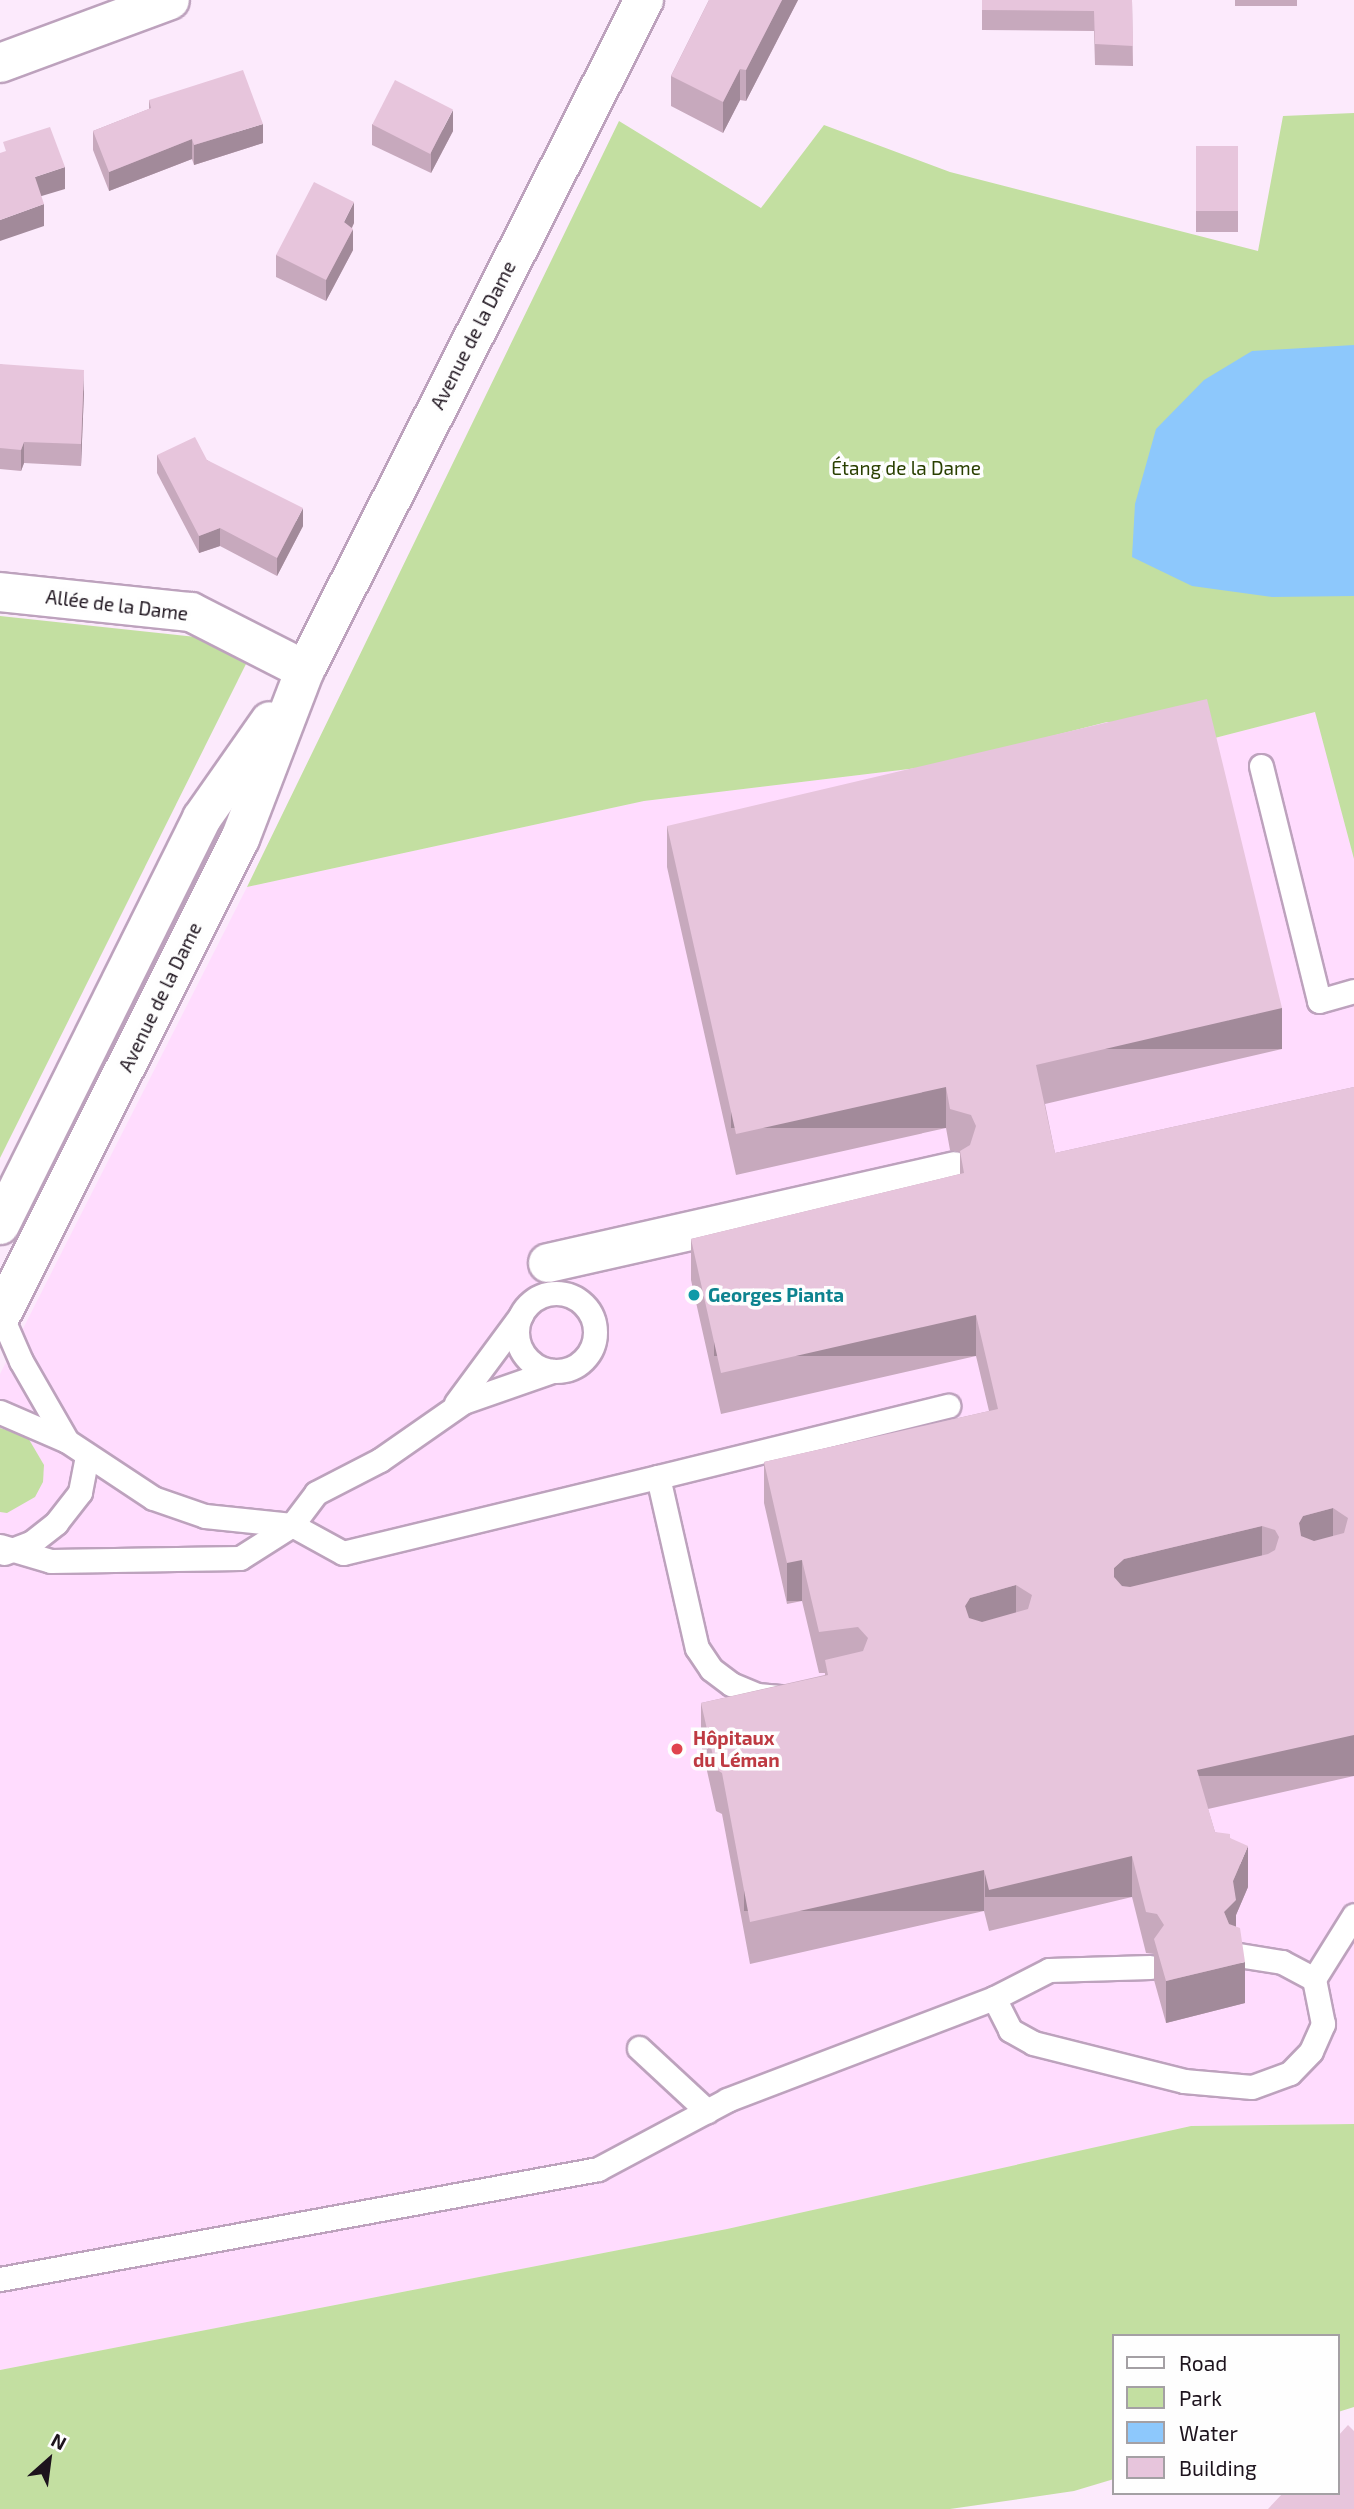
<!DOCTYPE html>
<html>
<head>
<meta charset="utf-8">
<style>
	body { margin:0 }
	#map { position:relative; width:1354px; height:2509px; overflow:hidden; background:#fceafc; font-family:"Exo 2",sans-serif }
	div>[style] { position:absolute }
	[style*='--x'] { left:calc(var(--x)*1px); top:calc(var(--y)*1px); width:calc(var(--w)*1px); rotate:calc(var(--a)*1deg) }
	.built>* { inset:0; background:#ffdcfe }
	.green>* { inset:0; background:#c3dfa1 }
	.water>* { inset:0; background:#8dc8fc }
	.roads { filter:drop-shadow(2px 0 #bda2bd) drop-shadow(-2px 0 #bda2bd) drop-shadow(0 2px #bda2bd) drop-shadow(0 -2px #bda2bd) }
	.lane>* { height:23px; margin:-11.5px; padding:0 11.5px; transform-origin:11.5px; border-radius:11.5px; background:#fff }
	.lane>.ring { margin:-11.5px; padding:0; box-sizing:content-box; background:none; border:23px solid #fff; border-radius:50% }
	.street>* { height:38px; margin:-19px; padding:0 19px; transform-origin:19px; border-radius:19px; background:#fff }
	.secondary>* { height:38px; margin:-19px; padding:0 19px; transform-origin:19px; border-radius:19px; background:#fff }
	.wall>* { inset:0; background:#c7a9bd; transform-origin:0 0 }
	.shaded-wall>* { inset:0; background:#a28a9a; transform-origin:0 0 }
	.building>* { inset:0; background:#e7c5dc; transform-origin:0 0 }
	.dots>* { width:19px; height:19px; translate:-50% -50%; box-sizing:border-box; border:4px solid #fefefe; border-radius:50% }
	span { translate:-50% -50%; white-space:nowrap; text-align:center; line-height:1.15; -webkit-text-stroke:7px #fefefe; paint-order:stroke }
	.street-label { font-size:19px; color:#1d131d }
	.park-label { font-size:19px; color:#293f00 }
	.culture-label { font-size:19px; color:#0d838f; font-weight:700 }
	.left { translate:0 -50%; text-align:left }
	.health-label { font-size:19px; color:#be3a42; font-weight:700 }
	.legend { position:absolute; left:1112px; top:2334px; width:228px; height:161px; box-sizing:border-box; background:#fefefe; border:2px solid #a4a0a4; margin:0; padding:9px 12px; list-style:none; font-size:21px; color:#1d131d }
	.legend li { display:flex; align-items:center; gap:14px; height:35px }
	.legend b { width:35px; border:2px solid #a4a0a4 }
	.north { position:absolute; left:14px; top:2425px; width:70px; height:70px; -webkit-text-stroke:5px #fefefe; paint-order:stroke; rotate:28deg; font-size:19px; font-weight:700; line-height:28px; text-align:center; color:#1d131d }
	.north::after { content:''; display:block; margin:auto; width:24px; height:32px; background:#1d131d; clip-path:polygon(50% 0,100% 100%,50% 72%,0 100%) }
</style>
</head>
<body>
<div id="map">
	<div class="built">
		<div style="clip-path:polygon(1316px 712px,1354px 859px,1354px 2124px,1191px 2126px,727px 2229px,0 2370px,0 1374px,247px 887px,644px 801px,934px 766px,1107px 722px,1207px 740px)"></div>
	</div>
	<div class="green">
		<div style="clip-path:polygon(1354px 113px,1354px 859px,1315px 712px,1207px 740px,1107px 722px,934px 766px,644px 801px,247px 887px,619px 121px,761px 208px,824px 125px,950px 172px,1258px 251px,1283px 116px)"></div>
		<div style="clip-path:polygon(0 616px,196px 637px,246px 664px,0 1158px)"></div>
		<div style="clip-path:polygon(0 1428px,27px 1436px,44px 1465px,43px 1482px,35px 1497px,7px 1513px,0 1512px)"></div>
		<div style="clip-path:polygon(1354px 2124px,1354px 2407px,1338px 2412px,1338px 2336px,1114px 2336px,1114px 2479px,1074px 2491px,950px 2509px,0 2509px,0 2370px,727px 2229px,1191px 2126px)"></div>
	</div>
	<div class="water">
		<div style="clip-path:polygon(1354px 345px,1354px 596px,1272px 597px,1192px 586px,1132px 557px,1135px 504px,1156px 429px,1204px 380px,1252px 351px)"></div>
	</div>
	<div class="roads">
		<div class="lane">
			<div style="--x:1261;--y:766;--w:242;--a:76.1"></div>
			<div style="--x:1319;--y:1001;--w:36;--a:-16"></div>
			<div class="ring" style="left:517px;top:1293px;width:55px;height:55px"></div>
			<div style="--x:1;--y:1315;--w:50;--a:66.5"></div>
			<div style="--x:21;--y:1361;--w:92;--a:60.1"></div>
			<div style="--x:456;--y:1403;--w:109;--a:-53.5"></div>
			<div style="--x:0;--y:1412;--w:73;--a:23.4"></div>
			<div style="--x:67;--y:1441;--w:103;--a:33.5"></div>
			<div style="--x:153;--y:1498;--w:55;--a:19.1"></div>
			<div style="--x:205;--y:1516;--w:87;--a:5.9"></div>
			<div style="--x:292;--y:1525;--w:58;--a:28.8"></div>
			<div style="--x:343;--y:1553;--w:324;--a:-13.6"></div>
			<div style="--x:658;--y:1477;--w:175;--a:77.2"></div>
			<div style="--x:697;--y:1648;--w:25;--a:56"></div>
			<div style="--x:711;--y:1669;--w:25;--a:37"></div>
			<div style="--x:731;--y:1684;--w:28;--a:23"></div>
			<div style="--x:757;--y:1695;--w:23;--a:5"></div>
			<div style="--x:658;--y:1477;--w:299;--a:-13.8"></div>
			<div style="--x:0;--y:1546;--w:53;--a:16.4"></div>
			<div style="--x:51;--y:1561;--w:189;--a:-0.9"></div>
			<div style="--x:240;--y:1558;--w:62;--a:-32.4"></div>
			<div style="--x:292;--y:1525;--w:40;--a:-53"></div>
			<div style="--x:316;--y:1493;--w:72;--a:-27.3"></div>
			<div style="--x:380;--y:1460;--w:101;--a:-34.9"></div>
			<div style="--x:463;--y:1402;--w:94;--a:-19.2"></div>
			<div style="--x:4;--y:1553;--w:30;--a:-21"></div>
			<div style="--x:32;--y:1542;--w:31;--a:-38"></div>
			<div style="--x:56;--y:1523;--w:39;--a:-52"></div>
			<div style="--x:80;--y:1492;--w:36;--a:-79"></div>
			<div style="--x:1150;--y:1967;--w:101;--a:178.3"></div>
			<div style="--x:1049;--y:1970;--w:62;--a:153"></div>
			<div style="--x:994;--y:1998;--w:36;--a:63"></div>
			<div style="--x:1010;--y:2030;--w:26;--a:29"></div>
			<div style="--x:1033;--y:2043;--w:156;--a:14.1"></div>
			<div style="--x:1184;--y:2081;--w:68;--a:5"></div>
			<div style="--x:1252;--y:2087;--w:40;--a:-20.2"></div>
			<div style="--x:1290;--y:2073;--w:30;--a:-46"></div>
			<div style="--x:1311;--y:2051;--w:30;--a:-66"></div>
			<div style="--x:1323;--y:2024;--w:46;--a:-101.3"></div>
			<div style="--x:1314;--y:1979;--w:36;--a:-152"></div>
			<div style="--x:1282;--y:1962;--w:45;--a:-171"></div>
			<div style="--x:1314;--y:1979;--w:75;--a:-58"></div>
			<div style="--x:639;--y:2048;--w:93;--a:42.8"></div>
			<div style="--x:0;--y:2279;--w:608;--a:-10.42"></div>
			<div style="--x:598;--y:2169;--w:146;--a:-28.1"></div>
			<div style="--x:727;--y:2100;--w:286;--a:-20.9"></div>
		</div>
		<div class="street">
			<div style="--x:0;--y:592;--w:192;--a:6"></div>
			<div style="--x:191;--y:612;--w:128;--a:27"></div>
			<div style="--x:548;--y:1263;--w:417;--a:-12.7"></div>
		</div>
		<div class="secondary">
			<div style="--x:0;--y:63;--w:181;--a:-20.3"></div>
			<div style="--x:0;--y:1225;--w:454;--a:-63.6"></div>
			<div style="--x:202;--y:818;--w:118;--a:-55"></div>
			<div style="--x:0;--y:1317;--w:535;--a:-63.34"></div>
			<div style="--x:240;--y:839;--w:181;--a:-69"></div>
			<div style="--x:305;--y:670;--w:751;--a:-63.16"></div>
		</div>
	</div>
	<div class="wall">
		<div style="clip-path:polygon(709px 0,798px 0,746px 101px,740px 100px,723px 133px,671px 106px,671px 76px)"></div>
		<div style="clip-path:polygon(982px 0,1132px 0,1133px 66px,1095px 65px,1094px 31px,982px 30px)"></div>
		<div style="left:1235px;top:0;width:62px;height:6px"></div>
		<div style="clip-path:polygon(149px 100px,263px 143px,194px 165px,192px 159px,109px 191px,93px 150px,93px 131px,149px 109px)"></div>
		<div style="clip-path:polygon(372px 124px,453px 131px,431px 173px,372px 145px)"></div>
		<div style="left:1196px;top:146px;width:42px;height:86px"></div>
		<div style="clip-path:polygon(354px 223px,352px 228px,353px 250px,326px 301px,276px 277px,276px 255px)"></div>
		<div style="clip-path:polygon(0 364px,84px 391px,81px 466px,24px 463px,21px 471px,0 469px)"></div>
		<div style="clip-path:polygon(157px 455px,207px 460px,303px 526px,277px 576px,220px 546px,199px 553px,157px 473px)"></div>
		<div style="clip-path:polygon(667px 826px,1282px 1049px,1045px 1104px,1055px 1153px,1354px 1087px,1354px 1776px,1208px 1809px,1215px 1832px,1230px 1838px,1248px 1887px,1236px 1915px,1236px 1927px,1245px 2003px,1166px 2023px,1154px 1980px,1154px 1954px,1146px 1953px,1132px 1897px,989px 1931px,984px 1911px,750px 1964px,722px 1814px,716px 1811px,701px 1744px,701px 1703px,825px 1675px,825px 1673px,819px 1673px,802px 1601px,787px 1604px,764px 1503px,764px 1462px,989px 1411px,976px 1356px,721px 1414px,691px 1280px,691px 1239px,960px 1174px,960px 1152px,950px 1150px,946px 1128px,736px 1175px,667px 867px)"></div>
	</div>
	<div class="shaded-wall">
		<div style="clip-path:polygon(782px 0,798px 0,746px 101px,746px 70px)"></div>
		<div style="clip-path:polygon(740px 69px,740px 100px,723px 133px,723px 102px)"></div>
		<div style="clip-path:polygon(453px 110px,453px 131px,431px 173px,431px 152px)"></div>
		<div style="clip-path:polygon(263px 124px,263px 143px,194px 165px,194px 145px)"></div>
		<div style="clip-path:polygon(192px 139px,192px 159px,109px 191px,109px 172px)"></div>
		<div style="clip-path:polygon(65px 167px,65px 189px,35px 198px,35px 177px)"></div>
		<div style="clip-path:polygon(354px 202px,354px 223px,344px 243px,344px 222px)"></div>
		<div style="clip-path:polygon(44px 204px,44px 226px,0 241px,0 220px)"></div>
		<div style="clip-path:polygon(353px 229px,353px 250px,326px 301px,326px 280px)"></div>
		<div style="clip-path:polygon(84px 370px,84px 391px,81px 466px,81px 444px)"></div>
		<div style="clip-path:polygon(24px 442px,24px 463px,21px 471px,21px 450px)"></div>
		<div style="clip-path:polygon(303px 508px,303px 526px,277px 576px,277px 558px)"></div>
		<div style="clip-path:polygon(220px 528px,220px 546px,199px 553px,199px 536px)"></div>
		<div style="left:1282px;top:1008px;width:41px;height:253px;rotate:90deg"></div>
		<div style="left:946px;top:1087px;width:41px;height:215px;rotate:90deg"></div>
		<div style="left:976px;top:1315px;width:41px;height:262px;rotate:90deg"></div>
		<div style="clip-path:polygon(1333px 1508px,1333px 1549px,1303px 1557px,1299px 1523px,1303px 1516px)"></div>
		<div style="clip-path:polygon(1262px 1526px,1262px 1567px,1114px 1609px,1114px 1568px,1124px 1559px)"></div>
		<div style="left:802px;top:1560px;width:41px;height:15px;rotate:90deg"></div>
		<div style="clip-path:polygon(1016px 1585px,1016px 1626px,970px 1640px,965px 1606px,970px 1598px)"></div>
		<div style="left:1354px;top:1735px;width:41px;height:161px;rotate:90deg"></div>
		<div style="clip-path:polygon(1248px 1846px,1248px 1887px,1236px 1915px,1236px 1942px,1224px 1912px,1233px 1881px)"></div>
		<div style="left:1132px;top:1856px;width:41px;height:147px;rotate:90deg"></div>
		<div style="left:984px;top:1870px;width:41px;height:240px;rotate:90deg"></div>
		<div style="clip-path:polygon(1245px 1962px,1245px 2003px,1166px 2023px,1166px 1981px)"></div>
	</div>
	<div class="building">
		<div style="clip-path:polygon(709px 0,782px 0,746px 70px,740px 69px,723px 102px,671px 76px)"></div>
		<div style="clip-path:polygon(982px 0,1132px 0,1133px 46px,1095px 44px,1094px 11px,982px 10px)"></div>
		<div style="clip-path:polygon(243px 70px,263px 124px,194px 145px,192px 139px,109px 172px,93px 131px,151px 108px,149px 100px)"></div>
		<div style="left:395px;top:80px;width:65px;height:50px;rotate:27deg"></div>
		<div style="clip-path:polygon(50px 127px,65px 167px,35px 177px,44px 204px,0 220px,0 153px,6px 151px,3px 142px)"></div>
		<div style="left:1196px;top:146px;width:42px;height:65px"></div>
		<div style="clip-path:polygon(314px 182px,354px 202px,344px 222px,353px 229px,326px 280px,276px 255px)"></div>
		<div style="clip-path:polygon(0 364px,84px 370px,81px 444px,24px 442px,21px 450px,0 448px)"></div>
		<div style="clip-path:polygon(195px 437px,207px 460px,303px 508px,277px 558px,220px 528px,199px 536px,157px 455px)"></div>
		<div style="clip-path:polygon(evenodd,1207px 699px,1282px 1008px,1036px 1065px,1055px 1153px,1354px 1087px,1354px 1735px,1197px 1770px,1215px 1832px,1230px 1834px,1230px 1838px,1248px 1846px,1233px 1881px,1236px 1900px,1224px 1912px,1229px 1924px,1240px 1928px,1245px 1962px,1166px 1981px,1154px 1939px,1164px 1925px,1157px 1914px,1146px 1912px,1132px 1856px,989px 1890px,984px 1870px,750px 1922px,722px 1773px,716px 1769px,701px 1703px,828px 1675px,825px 1660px,863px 1651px,868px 1638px,858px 1627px,819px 1632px,802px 1560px,787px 1563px,764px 1462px,998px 1409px,976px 1315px,721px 1373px,691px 1239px,964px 1173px,960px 1151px,970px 1145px,976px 1126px,971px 1115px,950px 1109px,946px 1087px,736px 1134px,667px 826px,1207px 699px,1333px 1508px,1348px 1518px,1344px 1533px,1314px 1541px,1301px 1536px,1299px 1523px,1303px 1516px,1333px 1508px,1207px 699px,1262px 1526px,1275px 1530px,1279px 1537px,1275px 1550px,1268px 1554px,1130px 1587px,1122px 1586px,1114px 1577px,1114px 1568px,1124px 1559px,1262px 1526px,1207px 699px,1016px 1585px,1032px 1595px,1028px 1609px,982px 1622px,969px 1618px,965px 1606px,970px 1598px,1016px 1585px)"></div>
		<div style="clip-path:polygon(1348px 2425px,1354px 2431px,1354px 2509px,1268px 2509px,1283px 2493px,1338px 2493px,1338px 2436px)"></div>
	</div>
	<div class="dots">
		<div style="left:694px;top:1295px;background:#0f9aa8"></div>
		<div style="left:677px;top:1749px;background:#e0444e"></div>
	</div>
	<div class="street-label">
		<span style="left:473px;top:335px;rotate:-63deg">Avenue de la Dame</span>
		<span style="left:117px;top:605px;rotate:7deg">Allée de la Dame</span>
		<span style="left:160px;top:997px;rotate:-64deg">Avenue de la Dame</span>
	</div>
	<div class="park-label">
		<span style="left:906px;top:468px">Étang de la Dame</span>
	</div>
	<div class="culture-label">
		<span class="left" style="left:708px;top:1295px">Georges Pianta</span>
	</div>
	<div class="health-label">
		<span class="left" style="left:693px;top:1749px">Hôpitaux<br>du Léman</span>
	</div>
	<ul class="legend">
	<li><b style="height:9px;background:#fff"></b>Road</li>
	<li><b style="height:19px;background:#c3dfa1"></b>Park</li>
	<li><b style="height:19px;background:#8dc8fc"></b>Water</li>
	<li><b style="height:19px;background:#e7c5dc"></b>Building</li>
	</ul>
	<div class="north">N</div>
</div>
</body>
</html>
